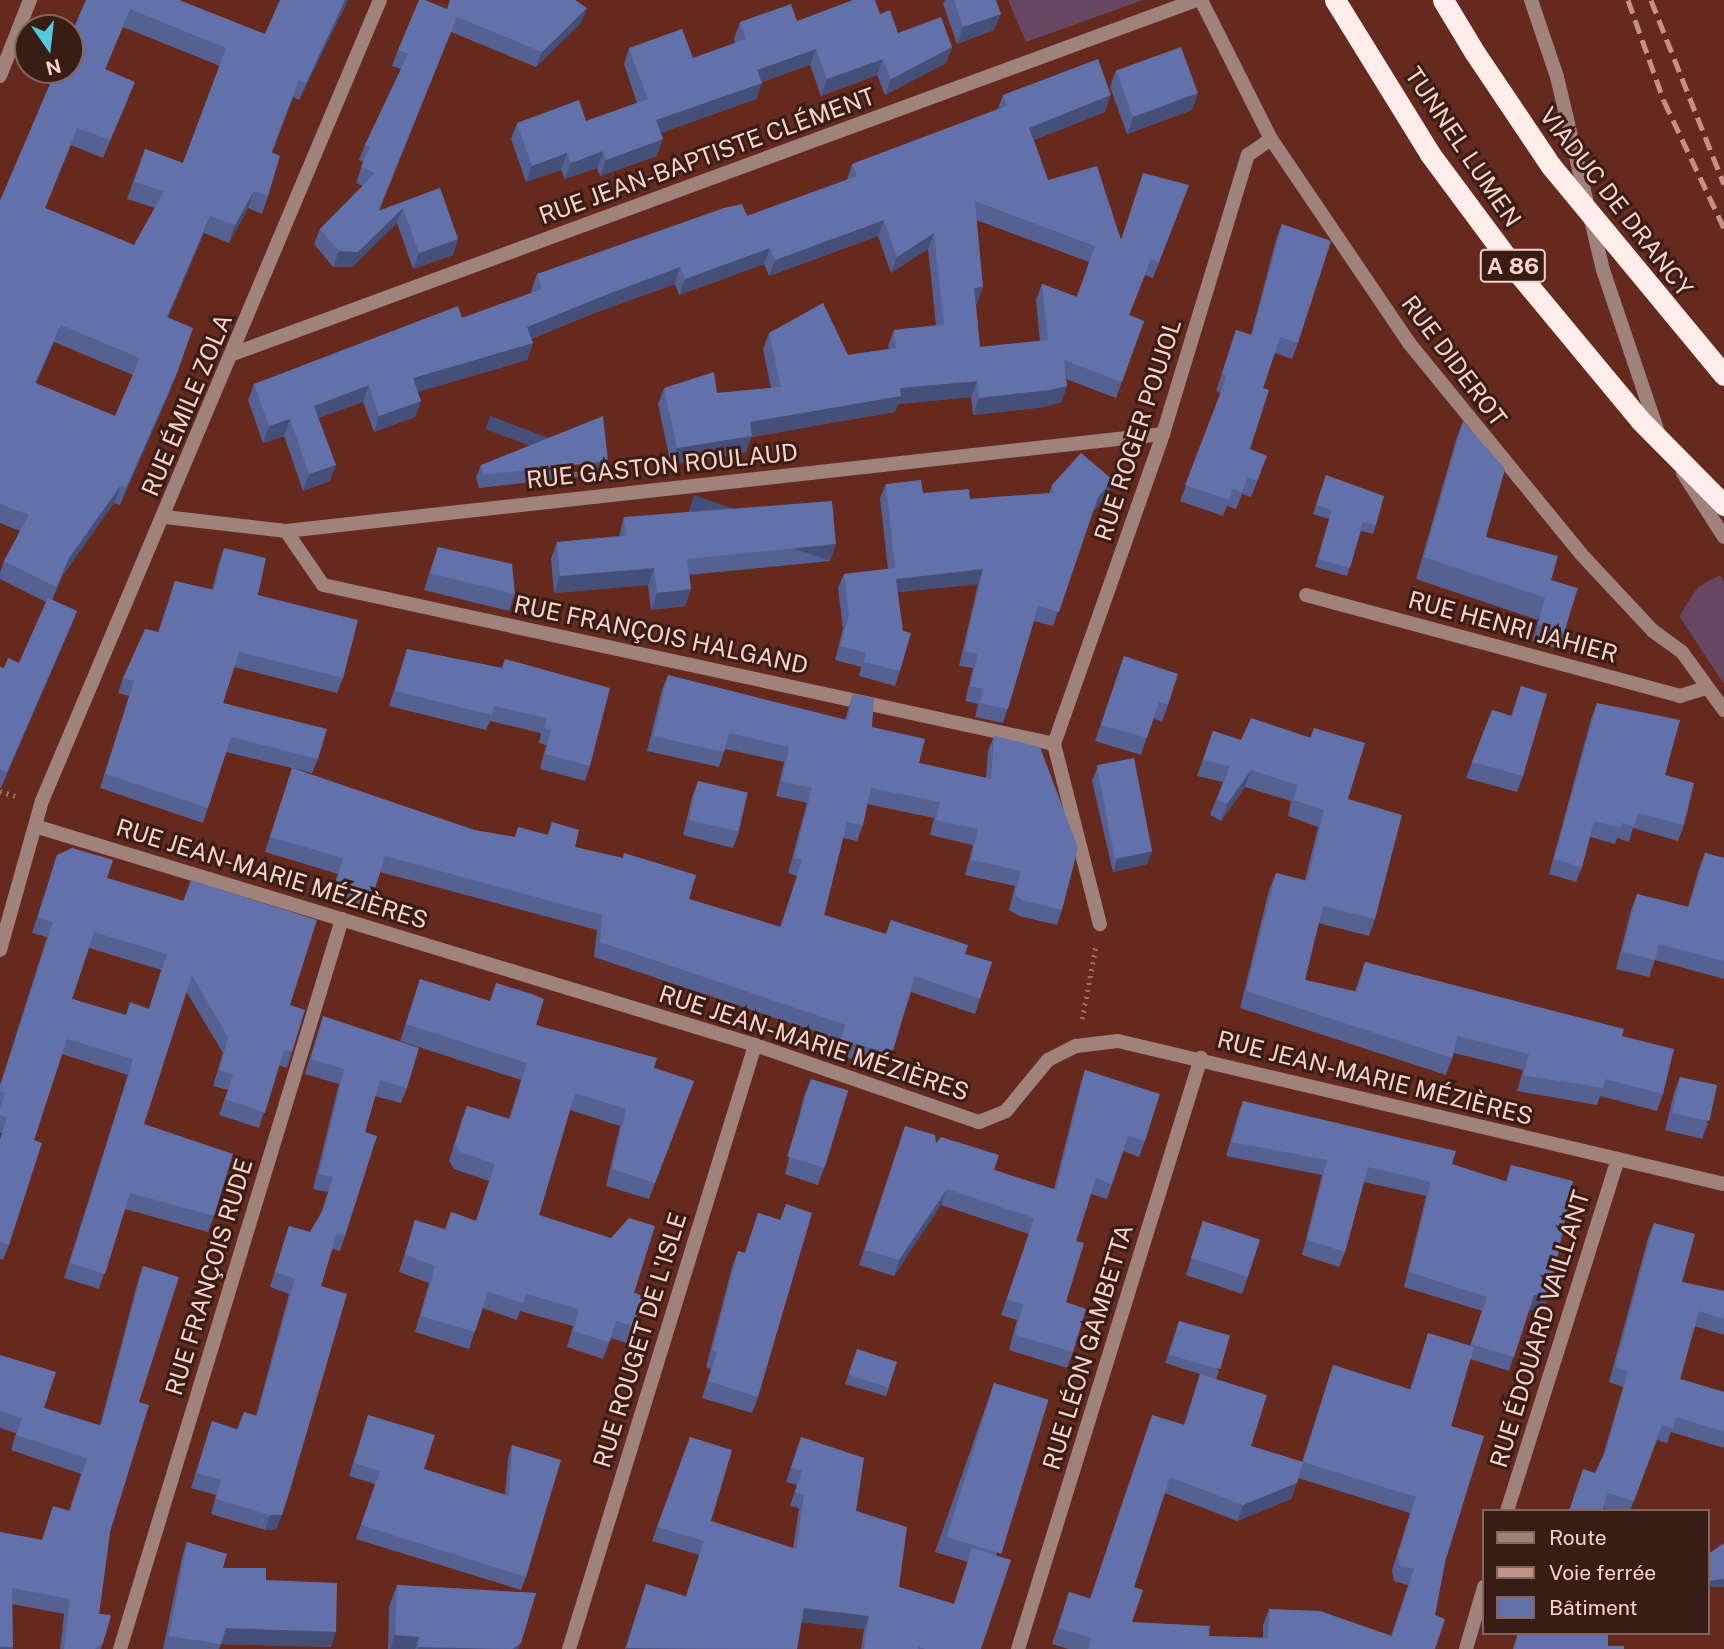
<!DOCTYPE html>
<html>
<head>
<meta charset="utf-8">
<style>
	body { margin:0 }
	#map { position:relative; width:1724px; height:1649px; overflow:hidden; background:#66291e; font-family:"Public Sans",sans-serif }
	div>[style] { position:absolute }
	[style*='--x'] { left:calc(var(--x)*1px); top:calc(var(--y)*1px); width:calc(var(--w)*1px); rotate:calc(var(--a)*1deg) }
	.green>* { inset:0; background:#684763 }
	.path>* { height:4.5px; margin-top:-2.25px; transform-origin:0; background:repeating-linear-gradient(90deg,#a47066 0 2px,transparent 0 7px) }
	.service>* { height:14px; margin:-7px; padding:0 7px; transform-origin:7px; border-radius:7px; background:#9f827c }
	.minor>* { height:14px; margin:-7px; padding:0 7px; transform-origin:7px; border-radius:7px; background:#9f827c }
	.tertiary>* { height:14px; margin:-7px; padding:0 7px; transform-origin:7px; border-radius:7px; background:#9f827c }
	.motorway>* { height:21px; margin:-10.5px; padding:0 10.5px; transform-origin:10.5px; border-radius:10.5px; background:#fcedea }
	.rail>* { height:5px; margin-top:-2.5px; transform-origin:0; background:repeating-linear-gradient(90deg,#c29289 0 14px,transparent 0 21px) }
	.motorway-bridge>* { height:21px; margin:-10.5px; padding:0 10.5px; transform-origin:10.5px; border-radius:10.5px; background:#fcedea }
	.wall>* { inset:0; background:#546192 }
	.shaded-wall>* { inset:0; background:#454f77; transform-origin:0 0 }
	.building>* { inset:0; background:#6271aa; transform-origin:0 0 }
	span { translate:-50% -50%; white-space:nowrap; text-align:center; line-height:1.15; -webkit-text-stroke:6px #381d17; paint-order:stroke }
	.shield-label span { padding:2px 5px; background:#381d17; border:2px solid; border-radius:5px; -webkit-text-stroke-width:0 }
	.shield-label { font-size:23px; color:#f8d1c9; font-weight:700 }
	.street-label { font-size:24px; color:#f8d1c9 }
	.legend { position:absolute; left:1482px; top:1509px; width:228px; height:126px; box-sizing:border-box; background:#381d17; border:2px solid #85655e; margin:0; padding:9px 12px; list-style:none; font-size:21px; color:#f8d1c9 }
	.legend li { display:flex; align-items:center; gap:14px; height:35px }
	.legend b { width:35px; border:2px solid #85655e }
	.north { position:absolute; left:14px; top:14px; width:70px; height:70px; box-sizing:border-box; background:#381d17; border:2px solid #85655e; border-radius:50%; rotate:166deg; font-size:19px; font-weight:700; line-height:28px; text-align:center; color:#f8d1c9 }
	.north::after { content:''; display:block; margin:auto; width:24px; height:32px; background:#55cadf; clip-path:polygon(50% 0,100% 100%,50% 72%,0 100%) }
</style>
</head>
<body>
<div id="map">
	<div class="green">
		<div style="clip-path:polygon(1008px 0,1143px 0,1026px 42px)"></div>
		<div style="clip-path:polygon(1720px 575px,1724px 582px,1724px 684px,1679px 616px,1698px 587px)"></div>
	</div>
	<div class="path">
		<div style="--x:0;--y:791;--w:20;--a:18"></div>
		<div style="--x:1082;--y:1019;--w:75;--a:-79.3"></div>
	</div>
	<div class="service">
		<div style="--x:286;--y:531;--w:65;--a:55.6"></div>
		<div style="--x:323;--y:585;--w:748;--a:12.27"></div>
		<div style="--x:1054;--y:744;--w:186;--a:75.7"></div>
	</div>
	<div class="minor">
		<div style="--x:0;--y:76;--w:82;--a:-68.5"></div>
		<div style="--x:233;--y:354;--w:1026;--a:-20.18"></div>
		<div style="--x:165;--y:517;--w:122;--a:6.6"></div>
		<div style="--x:286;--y:531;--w:882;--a:-6.31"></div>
		<div style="--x:1306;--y:595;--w:387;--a:15.1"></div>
		<div style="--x:1680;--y:696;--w:28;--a:-17"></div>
		<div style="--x:1054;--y:744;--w:329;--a:-70.6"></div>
		<div style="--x:1163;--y:434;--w:292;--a:-73.1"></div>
		<div style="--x:1248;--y:155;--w:28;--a:-35"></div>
		<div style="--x:38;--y:827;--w:749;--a:16.91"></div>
		<div style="--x:755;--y:1045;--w:237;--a:19"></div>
		<div style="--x:979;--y:1122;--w:29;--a:-22"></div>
		<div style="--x:1006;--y:1111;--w:66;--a:-50.5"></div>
		<div style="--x:1048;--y:1060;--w:31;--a:-27"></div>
		<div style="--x:1076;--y:1046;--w:42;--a:-6.8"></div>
		<div style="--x:1118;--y:1041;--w:623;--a:13.28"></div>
		<div style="--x:0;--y:950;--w:155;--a:-74.3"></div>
		<div style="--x:42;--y:801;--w:869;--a:-67.12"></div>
		<div style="--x:1507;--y:1511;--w:366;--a:-72.5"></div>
		<div style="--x:120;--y:1649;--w:763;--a:-73.08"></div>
		<div style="--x:569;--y:1649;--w:632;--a:-72.88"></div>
		<div style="--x:1018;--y:1649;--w:619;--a:-72.8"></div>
		<div style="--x:1466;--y:1649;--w:65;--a:-73.8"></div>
	</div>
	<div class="tertiary">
		<div style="--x:1201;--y:0;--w:156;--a:63.3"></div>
		<div style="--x:1271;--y:139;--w:246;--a:55.9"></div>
		<div style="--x:1409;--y:343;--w:272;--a:50.8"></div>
		<div style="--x:1581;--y:554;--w:105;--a:46.9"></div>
		<div style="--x:1653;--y:631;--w:36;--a:36"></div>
		<div style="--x:1682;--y:652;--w:72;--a:54.1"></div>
		<div style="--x:1531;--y:0;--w:81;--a:71.3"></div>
		<div style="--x:1557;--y:77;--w:198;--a:76.6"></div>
		<div style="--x:1603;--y:270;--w:174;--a:71.3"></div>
		<div style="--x:1683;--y:473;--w:76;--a:57.4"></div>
	</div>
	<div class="motorway">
		<div style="--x:1443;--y:0;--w:62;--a:58.9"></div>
	</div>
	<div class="rail">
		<div style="--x:1628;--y:0;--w:107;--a:70.4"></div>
		<div style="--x:1664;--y:101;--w:140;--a:64.7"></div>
		<div style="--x:1651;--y:0;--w:198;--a:68.4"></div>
	</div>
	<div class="motorway-bridge">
		<div style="--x:1335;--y:0;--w:181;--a:58.3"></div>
		<div style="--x:1430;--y:154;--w:149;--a:53.4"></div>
		<div style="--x:1519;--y:274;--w:190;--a:50.3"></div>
		<div style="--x:1640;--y:420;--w:120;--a:45.3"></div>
		<div style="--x:1475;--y:53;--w:136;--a:56.1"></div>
		<div style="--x:1551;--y:166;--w:271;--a:50.4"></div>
	</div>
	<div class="wall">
		<div style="clip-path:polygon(evenodd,86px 0,265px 34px,280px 0,348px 0,299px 100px,293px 97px,272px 153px,268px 196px,262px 214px,248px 208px,229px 243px,204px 233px,168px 317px,170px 391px,120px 505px,114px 503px,63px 575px,52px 600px,77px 611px,71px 626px,1px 788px,0 787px,0 667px,4px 668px,19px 663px,46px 602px,0 579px,0 573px,4px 561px,20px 531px,0 523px,0 201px,86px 0,123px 27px,220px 66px,183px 163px,145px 149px,127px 199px,155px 208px,134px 245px,45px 208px,71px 145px,103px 158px,128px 99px,105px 70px,123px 27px,86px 0,54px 342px,133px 375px,115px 416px,36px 383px,54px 342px)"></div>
		<div style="clip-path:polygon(945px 0,996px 0,994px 30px,957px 44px,943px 4px)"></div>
		<div style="clip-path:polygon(447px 9px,581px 23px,536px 67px,451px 32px,379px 211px,440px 188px,458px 239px,453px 255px,413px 269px,397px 223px,352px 267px,333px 267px,314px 244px,320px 229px,363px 186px,356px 183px,363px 162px,359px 160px,365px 145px,401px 69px,392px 66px,398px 50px)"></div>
		<div style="clip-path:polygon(880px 14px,898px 33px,952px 47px,946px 63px,885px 95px,877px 75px,821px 96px,810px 65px,762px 82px,756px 99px,660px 133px,657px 156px,600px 176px,597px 168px,565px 179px,561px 170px,526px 182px,511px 139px,517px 123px,586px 121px,637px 103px,624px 64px,629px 48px,693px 58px,735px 43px,734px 39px,740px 22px,797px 21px)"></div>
		<div style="clip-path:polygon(1116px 70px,1198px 93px,1192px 110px,1127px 134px,1110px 87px)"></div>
		<div style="clip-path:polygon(evenodd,1003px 95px,1105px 112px,1034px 140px,1048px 180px,1120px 239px,1189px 185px,1153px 278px,1145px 275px,1129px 315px,1144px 321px,1116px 398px,1066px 379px,1067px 386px,1061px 402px,1044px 407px,973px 415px,971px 397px,898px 404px,895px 412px,751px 437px,746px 452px,671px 465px,658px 404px,664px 388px,717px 393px,771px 388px,763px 349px,769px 333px,848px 355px,889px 349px,888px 346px,894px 330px,936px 325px,928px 249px,891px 273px,878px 236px,769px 276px,764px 264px,679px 295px,675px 284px,597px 312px,531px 339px,533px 343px,527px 360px,417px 392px,421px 401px,415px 417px,374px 432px,363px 402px,318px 418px,330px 481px,303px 491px,284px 436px,263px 443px,248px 400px,254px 384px,462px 318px,532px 293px,531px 291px,537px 274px,747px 216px,847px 180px,852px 164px,998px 109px,1003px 95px,976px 220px,1089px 262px,1077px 297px,1042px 284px,1036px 300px,1040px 341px,980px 347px,976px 304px,977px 304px,976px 220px)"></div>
		<div style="clip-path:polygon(1282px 224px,1298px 343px,1292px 359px,1275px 353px,1263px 388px,1250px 449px,1261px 472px,1251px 497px,1242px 494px,1236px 509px,1227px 506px,1223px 516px,1180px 501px,1221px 393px,1216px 391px,1236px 330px,1251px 335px,1276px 240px)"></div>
		<div style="clip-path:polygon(1463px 421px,1486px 537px,1551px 581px,1565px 632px,1559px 649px,1532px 641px,1540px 615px,1538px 620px,1416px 579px,1455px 443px)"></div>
		<div style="clip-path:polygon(481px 465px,603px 474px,479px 488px,476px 478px)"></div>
		<div style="clip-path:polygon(1326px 475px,1376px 525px,1373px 534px,1361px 531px,1347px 576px,1315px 567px,1329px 519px,1313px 514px)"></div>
		<div style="clip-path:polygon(886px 484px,923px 493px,970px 499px,1049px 493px,1052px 485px,1108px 494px,1093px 511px,1053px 626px,1034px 621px,1003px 723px,975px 717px,978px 704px,965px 701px,973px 668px,959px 666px,978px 584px,898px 592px,900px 671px,895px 686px,859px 676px,861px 667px,835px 660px,843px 629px,838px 588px,844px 574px,888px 569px,880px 498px)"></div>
		<div style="clip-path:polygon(624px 517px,836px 544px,830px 561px,689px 575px,691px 589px,685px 606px,651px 610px,648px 585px,554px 593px,551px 559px,557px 542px,619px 536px)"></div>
		<div style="clip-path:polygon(438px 547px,515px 594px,509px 611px,424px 590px)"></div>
		<div style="clip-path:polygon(224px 548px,258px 595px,343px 678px,337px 693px,234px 667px,223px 703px,318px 759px,312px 773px,226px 752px,203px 823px,100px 788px,129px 696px,118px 693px,123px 678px,158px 632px,175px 581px,212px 590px,219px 563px)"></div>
		<div style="clip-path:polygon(407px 649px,502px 668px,505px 659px,590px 766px,585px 781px,540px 769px,546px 745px,539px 743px,541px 733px,490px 721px,486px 730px,389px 706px)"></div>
		<div style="clip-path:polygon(1124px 656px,1168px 705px,1162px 722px,1153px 718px,1141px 755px,1095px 741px)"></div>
		<div style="clip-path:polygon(668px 675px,845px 720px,853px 694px,872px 727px,919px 763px,986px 778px,988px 751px,994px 736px,1062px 910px,1057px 925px,1019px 916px,1009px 910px,1015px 886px,965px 875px,973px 845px,930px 835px,934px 818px,867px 804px,863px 825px,857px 841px,843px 838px,824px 915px,886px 934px,891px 920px,965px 954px,992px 962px,975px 1014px,911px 992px,886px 1070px,835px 1054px,840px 1040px,594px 957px,597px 930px,380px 872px,368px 907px,331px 896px,338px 874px,265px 852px,292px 768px,474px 830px,514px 837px,548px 835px,552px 822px,575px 847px,689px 899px,780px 927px,797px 876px,788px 873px,807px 803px,776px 796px,784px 762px,725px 749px,719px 767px,647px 751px,662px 690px)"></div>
		<div style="clip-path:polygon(1521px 686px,1523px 776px,1517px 792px,1466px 778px,1492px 710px,1511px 716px)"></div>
		<div style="clip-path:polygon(1597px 703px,1665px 775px,1684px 825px,1678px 841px,1633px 828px,1629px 842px,1617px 838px,1615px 844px,1590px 837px,1582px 867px,1576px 882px,1549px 874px,1591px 719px)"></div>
		<div style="clip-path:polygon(1314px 728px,1348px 799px,1375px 919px,1369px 936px,1318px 923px,1305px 980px,1355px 991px,1365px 962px,1622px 1036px,1663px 1094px,1657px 1111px,1600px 1096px,1597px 1105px,1517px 1091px,1523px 1070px,1454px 1053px,1446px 1075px,1240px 1008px,1269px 890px,1276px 873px,1305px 880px,1318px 827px,1288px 816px,1291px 801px,1245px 787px,1221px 821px,1210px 815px,1223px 782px,1197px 776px,1213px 731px,1241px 740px,1310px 738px)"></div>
		<div style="clip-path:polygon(1097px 768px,1152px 851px,1147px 864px,1113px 872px,1092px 781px)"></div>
		<div style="clip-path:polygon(698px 781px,739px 832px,733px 848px,683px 835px,692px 797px)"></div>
		<div style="clip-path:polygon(1705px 853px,1724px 858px,1724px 979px,1655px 960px,1649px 977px,1616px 969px,1631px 910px,1637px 894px,1688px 907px,1699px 869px)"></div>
		<div style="clip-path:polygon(evenodd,57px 855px,107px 878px,183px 901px,191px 880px,290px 1005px,292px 1052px,287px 1068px,279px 1065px,259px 1128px,219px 1115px,228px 1090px,213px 1086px,223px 1053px,186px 991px,144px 1124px,214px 1216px,208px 1232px,125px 1209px,99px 1289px,64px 1278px,128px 1075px,62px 1054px,34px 1140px,9px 1245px,3px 1260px,0 1259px,0 1138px,2px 1133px,0 1133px,0 1085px,47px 937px,32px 933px,57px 855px,89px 948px,161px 970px,149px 1009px,126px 1015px,72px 999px,89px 948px)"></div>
		<div style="clip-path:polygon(420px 979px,536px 1025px,654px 1068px,694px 1081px,649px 1199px,606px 1186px,620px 1126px,570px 1110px,539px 1215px,634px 1293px,643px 1296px,627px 1343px,611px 1338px,603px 1359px,567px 1347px,573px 1326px,520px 1311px,517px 1320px,482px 1308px,469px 1349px,415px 1332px,429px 1283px,399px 1272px,415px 1220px,445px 1229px,451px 1212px,476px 1221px,489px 1181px,454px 1169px,449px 1161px,461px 1122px,467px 1106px,509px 1119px,521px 1080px,400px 1041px)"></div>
		<div style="clip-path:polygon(323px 1016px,407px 1088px,401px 1103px,375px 1096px,365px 1132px,345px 1236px,340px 1251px,332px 1249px,321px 1286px,276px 1530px,265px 1530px,211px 1514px,216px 1495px,191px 1488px,212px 1421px,237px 1429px,244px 1412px,256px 1416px,289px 1294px,270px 1287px,284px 1241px,289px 1226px,310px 1232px,321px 1213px,328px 1192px,313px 1189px,339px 1084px,305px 1074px)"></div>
		<div style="clip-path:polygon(1085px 1070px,1145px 1141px,1139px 1157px,1123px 1151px,1107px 1199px,1091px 1194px,1076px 1241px,1066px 1302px,1073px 1352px,1067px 1368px,1009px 1350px,1017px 1320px,1001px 1315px,1029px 1234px,941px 1205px,894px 1276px,859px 1265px,905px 1126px,936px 1143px,994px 1170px,1054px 1189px,1080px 1086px)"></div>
		<div style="clip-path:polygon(1680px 1077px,1708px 1123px,1702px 1139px,1665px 1130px,1674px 1093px)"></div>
		<div style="clip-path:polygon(811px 1079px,824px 1168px,818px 1185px,785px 1174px,804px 1096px)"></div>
		<div style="clip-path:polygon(evenodd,1243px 1101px,1506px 1181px,1511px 1165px,1544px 1308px,1529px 1310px,1509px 1371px,1470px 1359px,1451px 1426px,1445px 1562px,1435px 1615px,1435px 1649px,1068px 1649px,1052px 1644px,1069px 1592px,1090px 1598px,1184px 1424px,1200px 1374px,1165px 1363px,1179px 1321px,1219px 1371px,1216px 1379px,1251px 1446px,1302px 1462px,1333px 1365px,1410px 1389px,1428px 1333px,1470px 1346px,1482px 1311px,1404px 1287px,1426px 1196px,1364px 1182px,1345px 1252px,1339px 1267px,1302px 1255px,1322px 1175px,1226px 1156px,1238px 1115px,1243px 1101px,1298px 1478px,1410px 1513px,1392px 1570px,1394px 1581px,1408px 1585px,1391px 1636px,1269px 1609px,1263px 1625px,1263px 1638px,1209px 1636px,1132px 1622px,1134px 1587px,1165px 1493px,1237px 1521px,1291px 1499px,1298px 1478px)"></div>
		<div style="clip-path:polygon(786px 1204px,758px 1397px,752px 1413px,702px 1398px,711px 1369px,706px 1367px,732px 1267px,738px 1251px,745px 1253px,758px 1213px,780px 1220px)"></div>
		<div style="clip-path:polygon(1203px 1221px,1248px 1277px,1242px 1294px,1186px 1275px)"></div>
		<div style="clip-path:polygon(1654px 1223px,1682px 1282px,1724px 1291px,1724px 1335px,1695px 1326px,1680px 1379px,1724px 1392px,1724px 1448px,1671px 1432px,1667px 1443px,1657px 1440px,1630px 1511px,1612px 1511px,1603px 1508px,1595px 1473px,1603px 1456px,1623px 1387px,1609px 1382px,1648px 1238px)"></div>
		<div style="clip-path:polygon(143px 1266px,139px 1402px,110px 1532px,99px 1614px,111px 1615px,101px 1649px,60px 1649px,64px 1614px,12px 1604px,0 1532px,42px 1540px,69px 1511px,81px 1474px,11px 1450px,16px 1433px,0 1428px,0 1355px,44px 1408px,100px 1425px,138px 1281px)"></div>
		<div style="clip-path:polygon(857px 1349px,889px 1388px,886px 1396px,845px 1384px)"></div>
		<div style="clip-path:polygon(994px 1383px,1048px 1400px,996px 1556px,981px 1649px,861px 1649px,864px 1629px,801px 1622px,797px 1649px,625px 1649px,646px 1584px,686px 1596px,699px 1555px,652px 1541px,690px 1437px,711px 1521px,793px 1548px,799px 1508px,790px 1506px,797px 1485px,786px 1482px,801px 1437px,856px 1511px,899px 1587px,954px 1604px,968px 1562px,935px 1552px)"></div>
		<div style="clip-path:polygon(368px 1415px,424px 1469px,505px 1495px,508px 1459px,512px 1445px,526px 1577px,521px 1590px,356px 1539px,375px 1484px,349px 1476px)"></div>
		<div style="clip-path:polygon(187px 1542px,223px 1568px,266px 1580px,331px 1647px,221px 1644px,219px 1649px,163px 1649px,182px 1557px)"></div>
		<div style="clip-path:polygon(397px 1585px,536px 1593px,518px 1649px,388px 1649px,389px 1607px)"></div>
	</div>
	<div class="shaded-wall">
		<div style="clip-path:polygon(345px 0,348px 0,299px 100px,306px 83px)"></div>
		<div style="clip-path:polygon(587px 8px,581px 23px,536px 67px,542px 52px)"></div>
		<div style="clip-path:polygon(1001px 14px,994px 30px,957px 44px,963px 27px)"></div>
		<div style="clip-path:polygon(952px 47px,946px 63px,885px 95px,891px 79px)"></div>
		<div style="clip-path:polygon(816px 49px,810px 65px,751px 86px,757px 70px)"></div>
		<div style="clip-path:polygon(883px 59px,877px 75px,821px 96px,827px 79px)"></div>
		<div style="clip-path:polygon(762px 83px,756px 99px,650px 137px,656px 120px)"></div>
		<div style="clip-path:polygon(1198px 93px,1192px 110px,1127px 134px,1133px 117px)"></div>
		<div style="clip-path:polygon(1111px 95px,1105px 112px,1023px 144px,1029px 128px)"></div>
		<div style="clip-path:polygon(663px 139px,657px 156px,600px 176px,606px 160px)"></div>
		<div style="clip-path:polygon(603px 151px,597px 168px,565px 179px,571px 163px)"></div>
		<div style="clip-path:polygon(567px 153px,561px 170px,526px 182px,532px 166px)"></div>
		<div style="clip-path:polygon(254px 191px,248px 208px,229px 243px,235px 225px)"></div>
		<div style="clip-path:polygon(403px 208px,397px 223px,352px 267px,333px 267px,339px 251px)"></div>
		<div style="clip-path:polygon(210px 216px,204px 233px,161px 334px,167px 317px)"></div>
		<div style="clip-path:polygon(884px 220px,878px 236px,769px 276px,775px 260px)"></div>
		<div style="clip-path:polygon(934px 233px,928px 249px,891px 273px,897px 257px)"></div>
		<div style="clip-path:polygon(458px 239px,453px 255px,413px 269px,419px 253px)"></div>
		<div style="clip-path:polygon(770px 248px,764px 264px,679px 295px,685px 279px)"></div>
		<div style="clip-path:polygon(680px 267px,675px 284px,597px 312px,521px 343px,527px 327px,603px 296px)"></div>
		<div style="clip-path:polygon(983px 287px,977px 304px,968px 304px,974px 288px)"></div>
		<div style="clip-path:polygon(61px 325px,54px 342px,29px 400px,35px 383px)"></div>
		<div style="clip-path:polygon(533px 343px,527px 360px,407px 395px,413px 378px)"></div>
		<div style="clip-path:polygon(177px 373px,170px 391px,120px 505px,126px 488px)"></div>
		<div style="clip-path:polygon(977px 381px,971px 397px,898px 404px,895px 412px,751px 437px,746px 452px,671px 465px,677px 448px,750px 422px,900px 388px)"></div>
		<div style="clip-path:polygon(369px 385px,363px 402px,308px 422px,314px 406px)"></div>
		<div style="clip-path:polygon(1067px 386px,1061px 402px,1044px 407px,973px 415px,979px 398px)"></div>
		<div style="clip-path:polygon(421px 401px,415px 417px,374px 432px,379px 416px)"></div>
		<div style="clip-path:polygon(290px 419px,284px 436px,263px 443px,269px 426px)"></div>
		<div style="left:608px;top:461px;width:14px;height:126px;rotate:111deg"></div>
		<div style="clip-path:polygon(336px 465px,330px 481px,303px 491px,309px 474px)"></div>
		<div style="clip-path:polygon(1113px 480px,1108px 494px,1093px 512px,1098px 497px)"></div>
		<div style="clip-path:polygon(121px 485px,114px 503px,63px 575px,50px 604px,69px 558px)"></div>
		<div style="left:836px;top:544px;width:18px;height:150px;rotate:109deg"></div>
		<div style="clip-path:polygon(654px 568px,648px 585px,554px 593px,560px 576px)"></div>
		<div style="clip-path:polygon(983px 569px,978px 584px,891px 593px,896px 579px)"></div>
		<div style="clip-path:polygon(691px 589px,685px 606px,651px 610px,657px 593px)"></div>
		<div style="clip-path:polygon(77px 611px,71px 626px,1px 788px,7px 772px)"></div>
		<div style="clip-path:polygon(1251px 770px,1245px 787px,1221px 821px,1227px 804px)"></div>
		<div style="clip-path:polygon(1152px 851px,1147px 864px,1113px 872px,1117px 859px)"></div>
		<div style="clip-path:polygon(947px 1189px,941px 1205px,894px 1276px,899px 1260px)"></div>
		<div style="clip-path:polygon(1550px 1293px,1544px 1308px,1529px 1310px,1534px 1295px)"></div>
		<div style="clip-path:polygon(1297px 1483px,1291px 1499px,1237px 1521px,1243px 1505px)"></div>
		<div style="clip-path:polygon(270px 1515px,282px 1515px,276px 1530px,265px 1530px)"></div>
		<div style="left:1724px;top:1579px;width:8px;height:16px;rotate:90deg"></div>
		<div style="clip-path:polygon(804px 1608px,869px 1616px,864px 1629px,799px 1622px)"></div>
		<div style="clip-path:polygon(226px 1628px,336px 1632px,331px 1647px,220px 1644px)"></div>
		<div style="clip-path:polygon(395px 1635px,419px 1637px,415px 1649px,390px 1649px)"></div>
		<div style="clip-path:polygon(521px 1643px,518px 1649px,512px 1649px)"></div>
		<div style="left:0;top:1647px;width:13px;height:2px"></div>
		<div style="clip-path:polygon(418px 1647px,500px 1649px,418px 1649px)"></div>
		<div style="clip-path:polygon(626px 1648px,690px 1649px,626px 1649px)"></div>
	</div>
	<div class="building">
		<div style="clip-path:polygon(evenodd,86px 0,179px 0,265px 34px,280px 0,345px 0,306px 83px,299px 80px,271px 152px,280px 156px,268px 196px,254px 191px,235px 225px,210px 216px,167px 317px,193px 328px,177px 373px,126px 488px,121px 485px,69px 558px,56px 587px,4px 561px,29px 515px,0 504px,0 201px,56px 70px,70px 70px,70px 37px,86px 0,130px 9px,226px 48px,183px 163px,145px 149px,134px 182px,164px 191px,134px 245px,45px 208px,77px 128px,110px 140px,135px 82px,105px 69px,130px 9px,86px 0,61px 325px,140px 358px,115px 416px,35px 383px,61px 325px)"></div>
		<div style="clip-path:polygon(419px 0,425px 0,447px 9px,450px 0,575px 0,587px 8px,542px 52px,457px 17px,378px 211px,440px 188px,458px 239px,419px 253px,403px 208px,358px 252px,339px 251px,320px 229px,375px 173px,361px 167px,370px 147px,365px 145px,408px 54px,398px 50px)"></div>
		<div style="clip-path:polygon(853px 0,875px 0,880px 14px,890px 10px,898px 33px,941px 17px,952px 47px,891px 79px,883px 59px,827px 79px,816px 49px,757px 70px,762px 83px,656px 120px,663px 139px,606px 160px,603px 151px,571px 163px,567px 153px,532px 166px,517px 123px,579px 100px,586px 121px,648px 99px,629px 48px,682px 29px,693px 58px,746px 39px,740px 22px,791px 4px,797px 21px)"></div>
		<div style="clip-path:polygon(954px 0,996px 0,1001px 14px,963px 27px)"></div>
		<div style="left:1181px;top:47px;width:49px;height:69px;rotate:70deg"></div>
		<div style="clip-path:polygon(evenodd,1098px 59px,1111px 95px,1029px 128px,1048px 180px,1097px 166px,1121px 240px,1143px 173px,1189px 185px,1159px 262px,1151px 259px,1129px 315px,1144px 321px,1122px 382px,1064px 360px,1067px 386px,1050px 390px,979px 398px,977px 381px,900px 388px,901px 396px,750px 422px,752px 436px,677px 448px,664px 388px,714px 372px,717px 393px,781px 387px,769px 333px,823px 303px,848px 355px,896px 348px,894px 330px,944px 325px,934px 233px,897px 257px,884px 220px,775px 260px,770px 248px,685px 279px,680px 267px,603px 296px,527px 327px,533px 343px,413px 378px,421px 401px,379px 416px,369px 385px,314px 406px,336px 465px,309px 474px,290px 419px,269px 426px,254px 384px,458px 306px,462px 318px,542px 289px,537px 274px,724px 208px,742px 204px,747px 216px,857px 176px,852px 164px,1007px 106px,1003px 95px,1098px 59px,975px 201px,1095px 246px,1077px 297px,1042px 284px,1048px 340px,980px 347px,974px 288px,983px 287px,975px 201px)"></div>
		<div style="clip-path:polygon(1282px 224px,1331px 241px,1298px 343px,1280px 337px,1263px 388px,1269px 390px,1250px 449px,1267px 456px,1257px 481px,1248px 477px,1242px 492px,1233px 489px,1229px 500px,1185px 485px,1227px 376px,1222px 374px,1236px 330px,1252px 335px)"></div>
		<div style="clip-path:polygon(603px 416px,608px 461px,483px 475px,481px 465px)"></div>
		<div style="clip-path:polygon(1463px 421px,1505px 469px,1486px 537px,1558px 556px,1546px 598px,1424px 557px)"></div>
		<div style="clip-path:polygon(1081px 453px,1113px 480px,1098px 497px,1059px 612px,1038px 606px,1008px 709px,980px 703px,983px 689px,970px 686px,978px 654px,964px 651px,983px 569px,896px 579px,903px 631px,911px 633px,900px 671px,864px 662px,866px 653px,840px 646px,849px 615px,844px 574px,895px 568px,886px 484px,921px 480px,923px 493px,969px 489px,970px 499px,1053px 493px,1052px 485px)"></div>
		<div style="clip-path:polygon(1326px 475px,1384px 496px,1376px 525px,1363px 522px,1350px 568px,1318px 559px,1332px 510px,1316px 505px)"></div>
		<div style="clip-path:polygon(832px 501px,836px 544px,687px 559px,691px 589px,657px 593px,654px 568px,560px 576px,557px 542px,626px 536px,624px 517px)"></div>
		<div style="clip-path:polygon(438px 547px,512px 564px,515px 594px,430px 573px)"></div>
		<div style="clip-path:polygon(224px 548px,266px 558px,258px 595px,358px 620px,343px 678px,239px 652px,223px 703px,327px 729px,318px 759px,231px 737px,208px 808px,105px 774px,134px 681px,123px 678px,145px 629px,159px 632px,175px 581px,214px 590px)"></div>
		<div style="left:1551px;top:580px;width:28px;height:46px;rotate:17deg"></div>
		<div style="clip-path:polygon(48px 598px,77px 611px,7px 772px,0 769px,0 667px,4px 668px,8px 658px,19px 663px)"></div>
		<div style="clip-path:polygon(407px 649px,502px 668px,505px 659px,610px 688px,590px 766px,545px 754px,551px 730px,544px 728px,547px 718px,494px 706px,492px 715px,395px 691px)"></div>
		<div style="clip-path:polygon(1124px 656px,1178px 674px,1168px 705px,1159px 702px,1147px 738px,1101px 725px)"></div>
		<div style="clip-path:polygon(668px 675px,847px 720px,853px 694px,874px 698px,872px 727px,925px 739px,919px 763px,991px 779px,994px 736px,1040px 747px,1078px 848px,1062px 910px,1024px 901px,1015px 895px,1021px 871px,971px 860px,978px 829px,936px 820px,940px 802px,871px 788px,863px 825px,847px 822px,824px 915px,886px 934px,891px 920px,968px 945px,965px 954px,992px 962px,980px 999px,915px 976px,892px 1054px,841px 1039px,846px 1025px,600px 942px,602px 915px,385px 856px,374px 892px,336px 881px,343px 858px,270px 837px,292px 768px,474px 830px,515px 837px,518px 827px,548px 835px,552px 822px,579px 830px,575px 847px,623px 858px,624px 853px,696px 875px,689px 899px,781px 927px,802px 860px,794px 858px,812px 788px,782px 781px,789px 747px,729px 733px,724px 752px,653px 736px)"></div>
		<div style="clip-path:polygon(1521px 686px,1547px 694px,1523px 776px,1472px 762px,1492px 710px,1512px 716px)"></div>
		<div style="clip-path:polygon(1597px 703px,1680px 720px,1665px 775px,1694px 783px,1684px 825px,1638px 813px,1634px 826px,1622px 823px,1620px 828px,1594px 821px,1582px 867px,1554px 859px)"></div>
		<div style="clip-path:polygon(1251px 718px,1311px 738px,1314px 728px,1365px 743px,1348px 799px,1402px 815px,1375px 919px,1323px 906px,1305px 980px,1357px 992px,1365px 962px,1624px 1029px,1622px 1036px,1674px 1049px,1663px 1094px,1605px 1079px,1603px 1088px,1523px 1075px,1529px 1054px,1458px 1036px,1452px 1058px,1246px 991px,1276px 873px,1307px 881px,1324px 810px,1294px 800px,1297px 785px,1251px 770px,1227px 804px,1217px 799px,1230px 766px,1203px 760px,1213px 731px,1241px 740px)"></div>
		<div style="left:1134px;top:758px;width:95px;height:38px;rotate:79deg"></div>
		<div style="left:698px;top:781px;width:51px;height:40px;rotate:13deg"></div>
		<div style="clip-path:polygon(evenodd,72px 848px,113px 860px,107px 878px,184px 901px,191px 880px,317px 920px,290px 1005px,305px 1010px,292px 1052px,284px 1050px,265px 1113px,225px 1099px,233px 1075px,219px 1070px,228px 1037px,192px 975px,144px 1124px,233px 1154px,214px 1216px,130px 1193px,105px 1274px,70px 1263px,133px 1059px,67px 1039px,34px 1140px,42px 1143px,9px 1245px,0 1242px,0 1141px,7px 1118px,0 1115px,0 1108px,5px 1093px,0 1091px,0 1087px,53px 922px,38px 917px,57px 855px,72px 848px,94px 932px,167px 954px,149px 1009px,130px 1002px,126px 1015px,72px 999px,94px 932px)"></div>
		<div style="clip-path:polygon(1705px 853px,1724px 858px,1724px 961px,1659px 944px,1655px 960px,1622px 952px,1637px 894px,1689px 907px)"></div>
		<div style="clip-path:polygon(420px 979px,490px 1001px,496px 983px,532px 994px,544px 999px,536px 1025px,657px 1058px,654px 1068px,694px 1081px,655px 1183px,612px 1169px,626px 1109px,575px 1093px,539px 1215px,611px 1238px,629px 1218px,655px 1226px,634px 1293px,643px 1296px,633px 1326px,616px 1321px,609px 1342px,573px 1331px,579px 1309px,526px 1294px,523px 1303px,488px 1292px,475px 1332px,421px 1316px,435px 1266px,405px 1255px,415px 1220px,446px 1230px,451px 1212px,476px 1221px,495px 1164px,460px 1152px,455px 1144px,467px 1106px,510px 1119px,527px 1063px,406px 1024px)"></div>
		<div style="clip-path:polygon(323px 1016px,419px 1048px,407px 1088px,380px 1080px,365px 1132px,377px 1136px,345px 1236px,337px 1233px,321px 1286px,347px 1294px,290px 1490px,282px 1515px,270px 1515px,216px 1499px,221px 1480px,196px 1473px,212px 1421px,238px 1430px,244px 1412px,257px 1416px,295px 1279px,275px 1272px,289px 1226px,310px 1232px,323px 1210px,333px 1177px,319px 1174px,344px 1069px,311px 1059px)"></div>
		<div style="clip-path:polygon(1085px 1070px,1160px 1094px,1145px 1141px,1128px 1136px,1112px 1184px,1096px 1178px,1076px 1241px,1084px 1243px,1066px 1302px,1086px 1309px,1073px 1352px,1015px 1335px,1023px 1305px,1007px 1299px,1034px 1218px,947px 1189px,899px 1260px,865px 1250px,905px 1126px,935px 1135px,936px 1143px,941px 1137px,999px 1155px,994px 1170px,1056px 1190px)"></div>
		<div style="left:1680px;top:1077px;width:38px;height:37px;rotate:12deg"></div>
		<div style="left:811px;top:1079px;width:39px;height:81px;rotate:17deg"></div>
		<div style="clip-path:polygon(1243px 1101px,1456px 1151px,1452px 1164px,1507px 1182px,1511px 1165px,1573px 1181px,1550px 1293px,1534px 1295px,1514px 1357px,1471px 1344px,1487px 1297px,1409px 1272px,1431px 1182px,1368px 1167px,1345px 1252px,1307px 1240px,1327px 1160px,1232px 1142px)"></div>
		<div style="clip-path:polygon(786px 1204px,812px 1213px,758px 1397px,708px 1381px,717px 1352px,712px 1350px,738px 1251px,745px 1253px,758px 1213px,781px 1220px)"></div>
		<div style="left:1203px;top:1221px;width:60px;height:39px;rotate:18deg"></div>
		<div style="clip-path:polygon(1654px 1223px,1695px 1234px,1682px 1282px,1724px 1291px,1724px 1319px,1699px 1311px,1680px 1379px,1724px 1392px,1724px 1432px,1676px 1417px,1673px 1428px,1662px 1425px,1634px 1501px,1608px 1493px,1602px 1511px,1569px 1511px,1583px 1469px,1595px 1473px,1606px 1450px,1628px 1372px,1615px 1367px)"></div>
		<div style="clip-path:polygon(143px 1266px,179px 1277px,139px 1402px,149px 1405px,110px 1532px,99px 1614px,111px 1615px,103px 1643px,95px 1649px,64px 1649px,70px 1599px,12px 1588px,13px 1647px,0 1647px,0 1532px,42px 1540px,53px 1506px,70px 1511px,87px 1458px,16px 1435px,22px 1418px,0 1411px,0 1355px,56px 1372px,44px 1408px,101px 1426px)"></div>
		<div style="left:1179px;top:1321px;width:53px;height:35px;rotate:16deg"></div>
		<div style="clip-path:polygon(1428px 1333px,1474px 1347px,1451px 1426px,1484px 1436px,1445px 1562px,1435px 1615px,1445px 1619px,1435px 1649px,1088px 1649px,1092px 1638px,1058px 1628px,1069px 1592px,1090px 1599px,1152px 1415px,1185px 1425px,1200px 1374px,1267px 1395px,1251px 1446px,1303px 1462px,1297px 1483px,1243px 1505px,1170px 1477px,1134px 1587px,1143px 1590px,1132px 1622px,1210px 1626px,1209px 1636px,1268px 1638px,1269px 1609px,1320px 1611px,1392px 1636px,1414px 1569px,1399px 1565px,1398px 1554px,1416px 1497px,1303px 1462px,1333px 1365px,1411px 1390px)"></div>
		<div style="left:857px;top:1349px;width:42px;height:27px;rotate:18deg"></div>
		<div style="left:994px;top:1383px;width:57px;height:161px;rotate:17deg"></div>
		<div style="clip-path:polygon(368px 1415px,435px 1435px,424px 1469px,509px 1496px,512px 1445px,561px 1460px,526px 1577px,361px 1525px,380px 1471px,354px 1463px)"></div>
		<div style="clip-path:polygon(690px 1437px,732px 1450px,711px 1521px,796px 1549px,804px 1495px,795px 1492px,802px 1471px,791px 1468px,801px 1437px,864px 1458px,856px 1511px,907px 1527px,899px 1587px,954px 1604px,972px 1548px,1011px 1560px,981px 1649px,925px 1649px,918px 1646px,918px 1649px,864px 1649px,869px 1616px,804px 1608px,797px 1649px,626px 1648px,646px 1584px,686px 1597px,704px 1541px,657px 1527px)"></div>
		<div style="clip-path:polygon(187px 1542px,227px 1554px,223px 1568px,266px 1568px,266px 1580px,337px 1583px,336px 1632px,226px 1628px,221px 1644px,169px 1636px)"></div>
		<div style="clip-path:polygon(1724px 1543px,1724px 1579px,1708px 1581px,1708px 1554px)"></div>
		<div style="clip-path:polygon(397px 1585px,536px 1593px,521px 1643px,512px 1649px,418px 1647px,419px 1637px,395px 1635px)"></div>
		<div style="clip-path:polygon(1518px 1633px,1608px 1633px,1608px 1646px,1624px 1646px,1624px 1649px,1513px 1649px)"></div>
	</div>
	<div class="shield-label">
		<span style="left:1513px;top:266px">A 86</span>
	</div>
	<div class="street-label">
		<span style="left:1463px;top:147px;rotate:56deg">TUNNEL LUMEN</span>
		<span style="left:707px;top:156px;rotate:-20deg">RUE JEAN-BAPTISTE CLÉMENT</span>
		<span style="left:1616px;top:202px;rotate:52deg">VIADUC DE DRANCY</span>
		<span style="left:1454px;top:361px;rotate:53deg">RUE DIDEROT</span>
		<span style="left:187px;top:405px;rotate:-67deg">RUE ÉMILE ZOLA</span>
		<span style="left:1138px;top:430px;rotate:-72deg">RUE ROGER POUJOL</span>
		<span style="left:662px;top:466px;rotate:-6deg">RUE GASTON ROULAUD</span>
		<span style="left:1513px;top:627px;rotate:15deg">RUE HENRI JAHIER</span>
		<span style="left:661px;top:635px;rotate:12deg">RUE FRANÇOIS HALGAND</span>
		<span style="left:272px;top:874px;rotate:17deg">RUE JEAN-MARIE MÉZIÈRES</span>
		<span style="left:814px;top:1043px;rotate:18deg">RUE JEAN-MARIE MÉZIÈRES</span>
		<span style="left:1375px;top:1078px;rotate:14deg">RUE JEAN-MARIE MÉZIÈRES</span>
		<span style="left:209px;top:1277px;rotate:-73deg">RUE FRANÇOIS RUDE</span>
		<span style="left:1540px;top:1329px;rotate:-73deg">RUE ÉDOUARD VAILLANT</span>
		<span style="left:640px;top:1340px;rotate:-73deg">RUE ROUGET DE L'ISLE</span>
		<span style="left:1088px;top:1347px;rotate:-73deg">RUE LÉON GAMBETTA</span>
	</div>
	<ul class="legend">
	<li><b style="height:9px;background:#9f827c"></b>Route</li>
	<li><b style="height:9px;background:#c29289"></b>Voie ferrée</li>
	<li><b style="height:19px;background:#6271aa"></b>Bâtiment</li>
	</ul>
	<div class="north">N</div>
</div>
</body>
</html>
